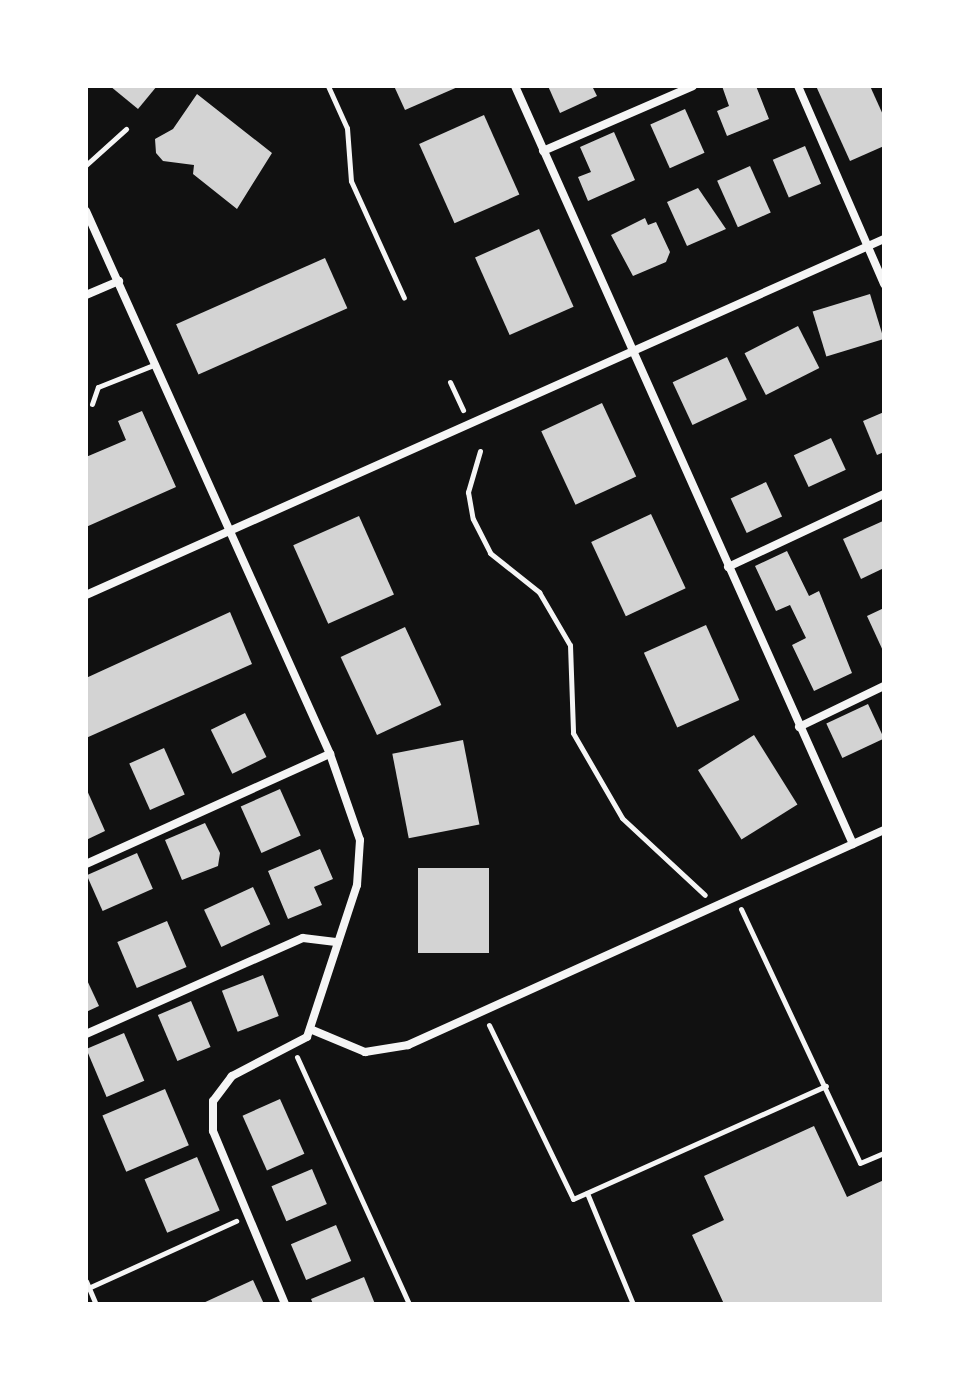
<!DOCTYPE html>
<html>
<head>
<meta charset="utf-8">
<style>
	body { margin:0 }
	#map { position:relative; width:970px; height:1390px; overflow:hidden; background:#111; font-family:"Archivo Narrow",sans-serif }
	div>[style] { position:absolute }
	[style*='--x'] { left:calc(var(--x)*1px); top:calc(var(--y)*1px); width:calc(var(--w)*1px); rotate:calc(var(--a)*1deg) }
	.building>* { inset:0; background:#d3d3d3; transform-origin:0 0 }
	.path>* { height:5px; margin:-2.5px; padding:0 2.5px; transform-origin:2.5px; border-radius:2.5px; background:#f5f5f5 }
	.service>* { height:5px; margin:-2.5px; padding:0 2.5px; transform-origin:2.5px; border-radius:2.5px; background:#f5f5f5 }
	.minor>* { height:8px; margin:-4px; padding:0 4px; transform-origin:4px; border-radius:4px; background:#f5f5f5 }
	span { translate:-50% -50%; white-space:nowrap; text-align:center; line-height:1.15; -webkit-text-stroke:6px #fff; paint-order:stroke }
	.frame { position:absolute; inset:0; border:88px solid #fff; pointer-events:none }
</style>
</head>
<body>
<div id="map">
	<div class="building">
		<div style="clip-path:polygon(110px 86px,157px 86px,138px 109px)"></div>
		<div style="clip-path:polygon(394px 86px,460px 86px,405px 110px)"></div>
		<div style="clip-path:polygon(548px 86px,592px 86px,597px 96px,560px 113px)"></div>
		<div style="clip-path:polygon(722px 86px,756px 86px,769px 119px,727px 136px,717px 111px,729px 106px)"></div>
		<div style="clip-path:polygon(816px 86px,870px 86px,884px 117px,884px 146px,850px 161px)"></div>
		<div style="clip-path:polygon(197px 94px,272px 153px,237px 209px,193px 174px,194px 165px,163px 161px,156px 153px,155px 139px,173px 129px)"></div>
		<div style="left:685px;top:109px;width:48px;height:38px;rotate:66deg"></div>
		<div style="left:484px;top:115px;width:87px;height:71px;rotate:66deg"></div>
		<div style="clip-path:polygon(614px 132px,635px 180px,588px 201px,578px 177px,591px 172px,580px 147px)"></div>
		<div style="left:805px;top:146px;width:41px;height:35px;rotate:67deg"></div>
		<div style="left:750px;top:166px;width:51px;height:36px;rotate:66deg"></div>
		<div style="clip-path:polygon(698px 188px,726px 229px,687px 246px,667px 202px)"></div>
		<div style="clip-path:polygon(645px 218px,648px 225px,656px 222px,670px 252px,666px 262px,633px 276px,611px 235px)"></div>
		<div style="left:539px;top:229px;width:85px;height:70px;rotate:66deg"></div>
		<div style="left:325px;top:258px;width:55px;height:163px;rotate:66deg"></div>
		<div style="left:870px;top:294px;width:47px;height:60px;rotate:73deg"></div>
		<div style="left:798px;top:326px;width:47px;height:60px;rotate:63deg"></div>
		<div style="left:727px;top:357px;width:47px;height:60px;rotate:65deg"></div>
		<div style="left:602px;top:403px;width:81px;height:67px;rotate:65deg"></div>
		<div style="clip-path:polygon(142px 411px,176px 487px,86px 527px,86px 457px,126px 440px,118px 421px)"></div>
		<div style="clip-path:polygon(884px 412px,884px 452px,877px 455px,863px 421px)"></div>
		<div style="left:831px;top:438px;width:35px;height:41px;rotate:65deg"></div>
		<div style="left:766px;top:482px;width:38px;height:39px;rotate:65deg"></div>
		<div style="left:651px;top:514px;width:82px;height:66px;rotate:65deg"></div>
		<div style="left:359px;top:516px;width:86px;height:72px;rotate:66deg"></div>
		<div style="clip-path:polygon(883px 521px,884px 568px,861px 579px,843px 539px)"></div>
		<div style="clip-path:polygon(787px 551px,809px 596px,819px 591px,852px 673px,814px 691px,792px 645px,806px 638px,790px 605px,776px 611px,755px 566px)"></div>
		<div style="clip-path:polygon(884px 608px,884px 653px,867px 616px)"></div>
		<div style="clip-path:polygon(230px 612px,252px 664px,86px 738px,86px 678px)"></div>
		<div style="left:706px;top:625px;width:82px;height:68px;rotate:66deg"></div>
		<div style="left:405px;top:627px;width:86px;height:71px;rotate:65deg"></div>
		<div style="left:868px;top:704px;width:38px;height:46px;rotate:65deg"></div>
		<div style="left:245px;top:713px;width:49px;height:38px;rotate:64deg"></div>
		<div style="left:754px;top:735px;width:82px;height:66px;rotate:58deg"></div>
		<div style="left:463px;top:740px;width:86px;height:72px;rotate:79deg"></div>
		<div style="left:164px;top:748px;width:51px;height:38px;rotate:66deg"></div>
		<div style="clip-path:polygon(86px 788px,105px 831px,86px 840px)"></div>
		<div style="left:280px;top:789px;width:51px;height:43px;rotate:66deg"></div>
		<div style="clip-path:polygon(205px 823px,220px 853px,218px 866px,182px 880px,165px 840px)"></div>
		<div style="clip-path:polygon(320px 849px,333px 879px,314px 887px,322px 905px,288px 919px,268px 871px)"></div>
		<div style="left:137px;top:853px;width:39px;height:55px;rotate:66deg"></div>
		<div style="left:418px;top:868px;width:71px;height:85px"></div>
		<div style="left:253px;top:887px;width:41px;height:54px;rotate:65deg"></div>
		<div style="left:167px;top:921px;width:50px;height:54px;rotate:67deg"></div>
		<div style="left:263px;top:975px;width:44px;height:44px;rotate:69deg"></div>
		<div style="clip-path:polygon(86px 978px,99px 1006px,86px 1012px)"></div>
		<div style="left:191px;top:1001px;width:50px;height:36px;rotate:67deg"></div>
		<div style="left:124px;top:1033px;width:52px;height:41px;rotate:67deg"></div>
		<div style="left:165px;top:1089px;width:61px;height:68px;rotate:67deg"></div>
		<div style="left:280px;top:1099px;width:60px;height:41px;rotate:66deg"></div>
		<div style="clip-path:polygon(814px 1126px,847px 1197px,884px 1180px,884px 1304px,724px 1304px,692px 1235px,724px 1220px,704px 1176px)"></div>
		<div style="left:197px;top:1157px;width:58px;height:57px;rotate:67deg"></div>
		<div style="left:312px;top:1169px;width:38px;height:44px;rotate:67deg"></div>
		<div style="left:336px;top:1225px;width:39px;height:49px;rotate:67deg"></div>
		<div style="clip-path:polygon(364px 1277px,375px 1304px,313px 1304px,311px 1299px)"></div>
		<div style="clip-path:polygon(253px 1280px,264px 1304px,201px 1304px)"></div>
	</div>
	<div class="path">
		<div style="--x:328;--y:86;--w:46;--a:65.7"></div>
		<div style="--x:347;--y:128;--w:53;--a:85.7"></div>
		<div style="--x:351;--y:181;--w:128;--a:65.6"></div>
		<div style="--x:450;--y:382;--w:31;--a:65"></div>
		<div style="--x:480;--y:451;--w:43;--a:106.3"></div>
		<div style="--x:468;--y:492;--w:27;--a:80"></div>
		<div style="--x:473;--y:519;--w:38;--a:63"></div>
		<div style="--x:490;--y:553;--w:63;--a:38.5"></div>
		<div style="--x:539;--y:592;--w:61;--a:59.7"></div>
		<div style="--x:570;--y:645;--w:88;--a:88"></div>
		<div style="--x:573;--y:733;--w:98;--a:60"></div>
		<div style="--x:622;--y:818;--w:113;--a:42.9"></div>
		<div style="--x:741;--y:909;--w:280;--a:64.9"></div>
		<div style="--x:860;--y:1163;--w:26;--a:-23"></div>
		<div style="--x:489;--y:1025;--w:193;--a:64.2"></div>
		<div style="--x:573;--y:1199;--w:277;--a:-24.1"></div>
		<div style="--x:297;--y:1057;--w:271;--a:65.6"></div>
		<div style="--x:587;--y:1193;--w:120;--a:67.5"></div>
		<div style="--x:86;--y:1281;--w:25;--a:67"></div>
		<div style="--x:86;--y:1289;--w:165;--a:-24.4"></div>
	</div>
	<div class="service">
		<div style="--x:86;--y:165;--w:54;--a:-42"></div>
		<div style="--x:92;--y:404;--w:18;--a:-71"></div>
		<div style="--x:98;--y:387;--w:62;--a:-21.6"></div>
	</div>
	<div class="minor">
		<div style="--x:515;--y:86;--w:830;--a:65.97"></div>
		<div style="--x:798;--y:86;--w:216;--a:66.5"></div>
		<div style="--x:543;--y:151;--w:163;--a:-23.4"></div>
		<div style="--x:86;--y:211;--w:595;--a:65.8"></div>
		<div style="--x:330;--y:754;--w:91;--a:70.8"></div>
		<div style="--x:360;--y:840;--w:45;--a:93.8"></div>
		<div style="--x:357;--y:885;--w:160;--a:108.2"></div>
		<div style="--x:307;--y:1037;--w:85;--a:152.5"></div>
		<div style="--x:232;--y:1076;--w:31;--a:127"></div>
		<div style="--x:213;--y:1101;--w:30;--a:90"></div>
		<div style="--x:213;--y:1131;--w:187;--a:67.4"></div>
		<div style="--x:86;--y:295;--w:36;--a:-23"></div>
		<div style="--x:728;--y:567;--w:172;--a:-25.1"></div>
		<div style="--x:86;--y:595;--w:874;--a:-24.04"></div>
		<div style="--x:799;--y:727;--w:94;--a:-25.8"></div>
		<div style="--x:86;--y:864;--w:268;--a:-24.3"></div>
		<div style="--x:310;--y:1029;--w:60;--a:22.7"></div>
		<div style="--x:365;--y:1052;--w:44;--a:-9.2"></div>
		<div style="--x:408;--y:1045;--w:522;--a:-24.31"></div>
		<div style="--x:86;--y:1034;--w:237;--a:-23.9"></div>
		<div style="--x:303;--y:938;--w:35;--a:7"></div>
	</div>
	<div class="frame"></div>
</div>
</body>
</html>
